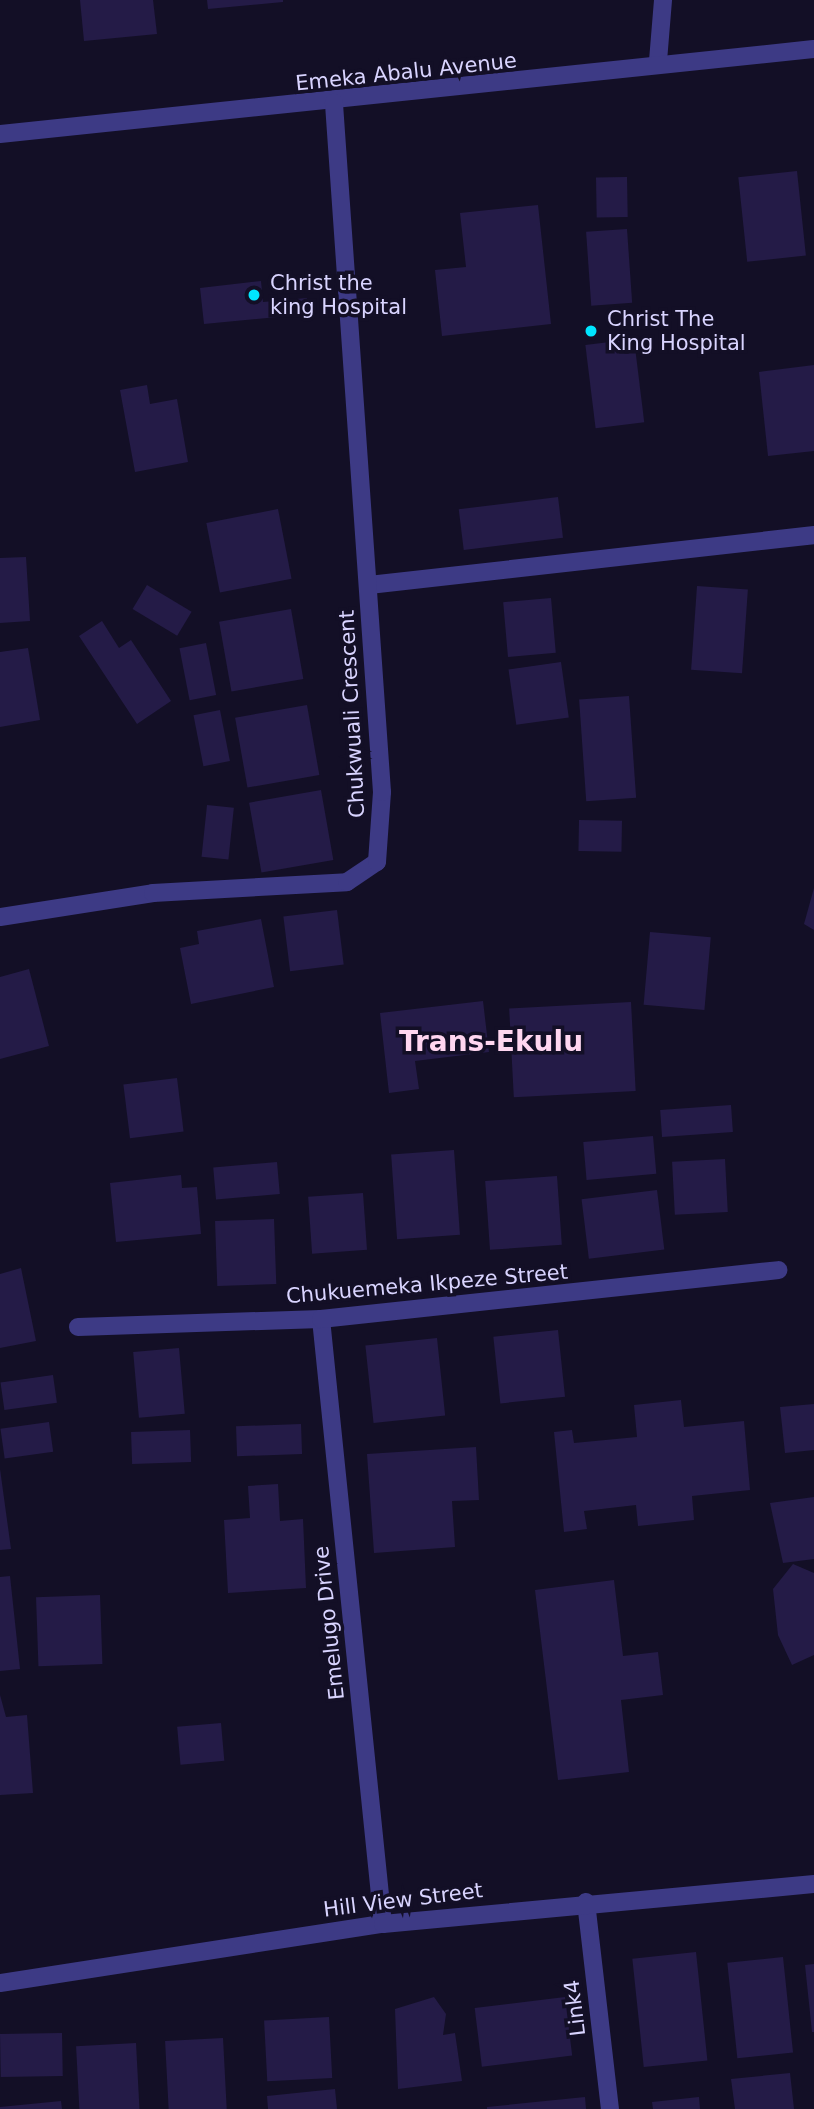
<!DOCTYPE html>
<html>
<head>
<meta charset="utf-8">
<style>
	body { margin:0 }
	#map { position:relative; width:814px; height:2109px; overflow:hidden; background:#130f26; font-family:"DejaVu Sans",sans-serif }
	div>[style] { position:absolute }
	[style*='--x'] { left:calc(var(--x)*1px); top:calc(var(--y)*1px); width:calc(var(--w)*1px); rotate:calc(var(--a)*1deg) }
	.building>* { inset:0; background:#241b47; transform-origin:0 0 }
	.street>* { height:18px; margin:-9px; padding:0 9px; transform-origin:9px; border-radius:9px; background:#3d3a85 }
	.dots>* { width:19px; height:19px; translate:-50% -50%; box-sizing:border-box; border:4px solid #130f26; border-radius:50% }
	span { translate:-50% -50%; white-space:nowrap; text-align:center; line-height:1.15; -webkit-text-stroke:7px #130f26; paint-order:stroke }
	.street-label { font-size:21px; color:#d9d4ff }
	.poi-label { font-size:21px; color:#d9d4ff }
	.left { translate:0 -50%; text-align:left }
	.district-label { font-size:28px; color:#ffd6f0; font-weight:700 }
</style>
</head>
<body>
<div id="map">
	<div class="building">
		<div style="clip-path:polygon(80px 0,153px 0,157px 34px,84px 41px)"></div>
		<div style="clip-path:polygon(207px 0,283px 0,283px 2px,208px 9px)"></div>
		<div style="left:797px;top:171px;width:85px;height:59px;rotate:84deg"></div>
		<div style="left:627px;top:177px;width:40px;height:31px;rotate:89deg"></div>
		<div style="clip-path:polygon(538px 205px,551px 324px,442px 336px,435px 270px,466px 267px,460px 213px)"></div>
		<div style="left:627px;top:229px;width:74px;height:41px;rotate:86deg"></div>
		<div style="clip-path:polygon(261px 281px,263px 302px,307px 298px,309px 314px,204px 324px,200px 288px)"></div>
		<div style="left:634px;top:339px;width:84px;height:49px;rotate:83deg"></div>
		<div style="clip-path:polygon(814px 365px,814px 451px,768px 456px,759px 372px)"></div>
		<div style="clip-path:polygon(147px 385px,150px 404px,177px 399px,188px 462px,135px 472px,120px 390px)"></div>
		<div style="left:558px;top:497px;width:41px;height:100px;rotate:83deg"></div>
		<div style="left:278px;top:509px;width:71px;height:73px;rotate:79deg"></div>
		<div style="clip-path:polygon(26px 557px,30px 621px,0 623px,0 558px)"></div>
		<div style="left:147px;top:585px;width:52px;height:28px;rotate:31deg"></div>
		<div style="left:697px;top:586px;width:51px;height:84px;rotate:4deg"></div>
		<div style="left:551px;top:598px;width:55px;height:48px;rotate:85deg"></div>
		<div style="left:291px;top:609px;width:71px;height:73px;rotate:80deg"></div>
		<div style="clip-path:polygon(102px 621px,119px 648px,131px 640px,171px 701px,137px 724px,79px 636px)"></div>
		<div style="left:206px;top:643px;width:53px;height:27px;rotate:79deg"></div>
		<div style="clip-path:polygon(28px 648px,40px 720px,0 727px,0 652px)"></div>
		<div style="left:561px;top:662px;width:56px;height:53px;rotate:82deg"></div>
		<div style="left:629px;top:696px;width:102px;height:50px;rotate:86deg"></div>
		<div style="left:307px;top:705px;width:71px;height:73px;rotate:80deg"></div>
		<div style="left:220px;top:710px;width:52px;height:27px;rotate:79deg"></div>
		<div style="left:321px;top:790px;width:71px;height:73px;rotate:80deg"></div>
		<div style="left:207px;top:805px;width:27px;height:52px;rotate:6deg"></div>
		<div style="left:579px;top:820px;width:43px;height:31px;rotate:1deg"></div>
		<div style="clip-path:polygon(814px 888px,814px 930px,804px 924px)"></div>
		<div style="left:337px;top:910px;width:55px;height:54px;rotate:83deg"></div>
		<div style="clip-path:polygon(261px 919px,274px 987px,191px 1004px,180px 948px,199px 944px,197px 931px)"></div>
		<div style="left:650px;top:932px;width:61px;height:73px;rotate:5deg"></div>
		<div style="clip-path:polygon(29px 969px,49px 1046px,0 1059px,0 977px)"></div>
		<div style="clip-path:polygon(483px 1001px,489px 1052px,415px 1061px,419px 1089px,389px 1093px,380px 1013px)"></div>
		<div style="left:631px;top:1002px;width:89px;height:122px;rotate:87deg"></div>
		<div style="left:177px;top:1078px;width:54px;height:54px;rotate:83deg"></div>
		<div style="left:731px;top:1105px;width:27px;height:71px;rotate:86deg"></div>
		<div style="left:653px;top:1136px;width:38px;height:70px;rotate:85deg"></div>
		<div style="left:454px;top:1150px;width:85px;height:63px;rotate:86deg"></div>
		<div style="left:725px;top:1159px;width:53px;height:53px;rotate:87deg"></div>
		<div style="left:277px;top:1162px;width:32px;height:64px;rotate:85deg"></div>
		<div style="clip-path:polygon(181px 1175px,182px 1188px,197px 1187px,201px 1234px,116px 1242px,110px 1183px)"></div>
		<div style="left:557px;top:1176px;width:69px;height:72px;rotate:86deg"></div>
		<div style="left:657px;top:1190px;width:60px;height:76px;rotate:83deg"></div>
		<div style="left:363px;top:1193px;width:57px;height:55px;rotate:86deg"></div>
		<div style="left:274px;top:1219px;width:65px;height:59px;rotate:88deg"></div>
		<div style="clip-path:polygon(21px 1268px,36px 1341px,0 1348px,0 1274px)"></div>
		<div style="left:558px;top:1330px;width:67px;height:65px;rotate:84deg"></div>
		<div style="left:437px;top:1338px;width:78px;height:72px;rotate:84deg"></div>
		<div style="left:179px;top:1348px;width:66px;height:46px;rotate:85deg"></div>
		<div style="left:53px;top:1375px;width:28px;height:53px;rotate:82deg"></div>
		<div style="clip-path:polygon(681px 1400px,684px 1427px,744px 1421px,750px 1490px,692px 1496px,694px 1520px,638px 1526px,636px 1505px,584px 1511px,587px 1529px,564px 1532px,554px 1432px,572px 1430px,574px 1443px,637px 1437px,634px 1405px)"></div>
		<div style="clip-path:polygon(814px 1404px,814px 1450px,785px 1453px,780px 1407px)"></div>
		<div style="left:49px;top:1422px;width:30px;height:49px;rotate:82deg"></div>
		<div style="left:301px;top:1424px;width:30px;height:65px;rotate:88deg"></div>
		<div style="left:190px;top:1430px;width:32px;height:59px;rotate:88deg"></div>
		<div style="clip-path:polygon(476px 1447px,479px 1500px,452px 1501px,455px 1547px,374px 1553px,367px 1454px)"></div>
		<div style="clip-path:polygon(0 1469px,11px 1549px,0 1550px)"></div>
		<div style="clip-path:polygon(278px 1484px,280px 1521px,303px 1519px,306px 1588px,228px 1593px,224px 1520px,250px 1518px,248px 1486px)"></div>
		<div style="clip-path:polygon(814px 1497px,814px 1559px,783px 1563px,770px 1503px)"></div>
		<div style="clip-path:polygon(793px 1564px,814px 1573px,814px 1655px,792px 1665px,778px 1635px,773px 1589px)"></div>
		<div style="clip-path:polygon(10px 1576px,20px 1669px,0 1671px,0 1577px)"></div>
		<div style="clip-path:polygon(614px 1580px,623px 1656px,658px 1652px,663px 1695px,621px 1700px,629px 1772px,558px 1780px,535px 1590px)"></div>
		<div style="left:100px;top:1595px;width:69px;height:64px;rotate:88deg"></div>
		<div style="clip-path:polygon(0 1695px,6px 1717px,27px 1715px,33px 1793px,0 1795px)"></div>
		<div style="left:221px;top:1723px;width:38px;height:44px;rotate:85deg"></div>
		<div style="left:696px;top:1952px;width:109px;height:64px;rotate:84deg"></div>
		<div style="left:783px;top:1957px;width:96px;height:56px;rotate:84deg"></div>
		<div style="clip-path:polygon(814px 1964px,814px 2032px,812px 2032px,805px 1965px)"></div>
		<div style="clip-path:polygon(434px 1997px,446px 2014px,443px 2035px,455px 2033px,462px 2081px,398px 2089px,395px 2009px)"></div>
		<div style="left:565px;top:1997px;width:59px;height:91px;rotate:83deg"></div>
		<div style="left:329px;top:2017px;width:61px;height:65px;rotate:87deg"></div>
		<div style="left:62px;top:2033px;width:43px;height:62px;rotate:89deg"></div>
		<div style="left:223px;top:2038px;width:71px;height:58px;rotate:87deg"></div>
		<div style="left:136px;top:2043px;width:66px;height:60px;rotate:87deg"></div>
		<div style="clip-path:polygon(790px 2073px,794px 2109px,735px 2109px,731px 2079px)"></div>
		<div style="clip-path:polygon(335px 2089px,337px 2109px,268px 2109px,267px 2096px)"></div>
		<div style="clip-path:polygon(585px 2097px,586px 2109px,487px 2109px,487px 2107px)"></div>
		<div style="clip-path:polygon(699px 2097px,700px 2109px,653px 2109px,652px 2102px)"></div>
		<div style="clip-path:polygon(61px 2101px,62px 2109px,0 2109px,0 2107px)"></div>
	</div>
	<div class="street">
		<div style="--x:658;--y:61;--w:61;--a:-85.3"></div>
		<div style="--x:0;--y:134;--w:818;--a:-5.96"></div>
		<div style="--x:369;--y:585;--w:448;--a:-6.4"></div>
		<div style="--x:0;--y:917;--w:155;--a:-8.9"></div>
		<div style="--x:153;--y:893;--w:194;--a:-3.2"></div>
		<div style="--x:347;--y:882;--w:36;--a:-34"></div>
		<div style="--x:377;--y:862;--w:70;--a:-85.9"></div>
		<div style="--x:382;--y:792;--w:691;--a:-93.99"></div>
		<div style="--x:321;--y:1319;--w:608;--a:84.15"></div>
		<div style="--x:78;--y:1327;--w:243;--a:-1.9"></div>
		<div style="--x:321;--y:1319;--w:460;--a:-6.1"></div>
		<div style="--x:586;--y:1902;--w:208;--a:83.4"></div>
		<div style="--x:0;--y:1983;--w:388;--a:-8.8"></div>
		<div style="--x:383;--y:1924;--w:433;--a:-5.3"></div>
	</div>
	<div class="dots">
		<div style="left:254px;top:295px;background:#00e5ff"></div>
		<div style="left:591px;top:331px;background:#00e5ff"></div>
	</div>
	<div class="street-label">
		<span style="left:406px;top:72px;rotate:-6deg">Emeka Abalu Avenue</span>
		<span style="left:352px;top:714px;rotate:-93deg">Chukwuali Crescent</span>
		<span style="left:427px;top:1284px;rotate:-5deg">Chukuemeka Ikpeze Street</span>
		<span style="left:329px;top:1623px;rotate:-96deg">Emelugo Drive</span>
		<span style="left:403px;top:1900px;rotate:-7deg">Hill View Street</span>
		<span style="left:575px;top:2008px;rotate:-97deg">Link4</span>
	</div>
	<div class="poi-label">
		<span class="left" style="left:270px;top:295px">Christ the<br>king Hospital</span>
		<span class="left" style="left:607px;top:331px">Christ The<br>King Hospital</span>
	</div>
	<div class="district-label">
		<span style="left:491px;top:1042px">Trans-Ekulu</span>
	</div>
</div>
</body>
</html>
